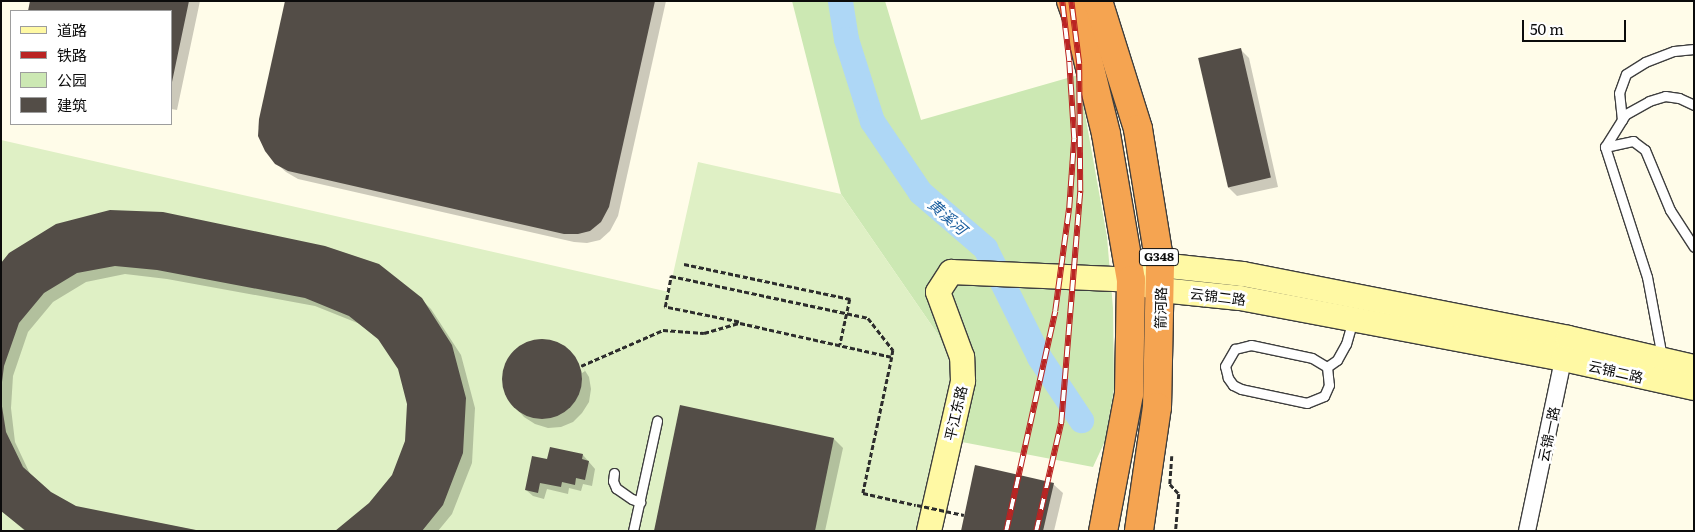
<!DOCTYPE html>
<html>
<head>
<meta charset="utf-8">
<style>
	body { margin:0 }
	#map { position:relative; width:1695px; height:532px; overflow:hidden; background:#fffce9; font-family:Literata,"Noto Sans SC",serif }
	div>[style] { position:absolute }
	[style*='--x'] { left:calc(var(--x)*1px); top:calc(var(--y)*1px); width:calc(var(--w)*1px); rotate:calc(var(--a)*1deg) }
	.green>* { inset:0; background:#cce8b3 }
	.pitch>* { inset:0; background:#dff0c5 }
	.shadow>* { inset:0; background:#0003 }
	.river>* { height:25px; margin:-12.5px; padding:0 12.5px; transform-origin:12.5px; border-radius:12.5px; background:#aed7f6 }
	.building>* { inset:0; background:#534d47; transform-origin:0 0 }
	.round { border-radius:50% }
	.path>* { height:2.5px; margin-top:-1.25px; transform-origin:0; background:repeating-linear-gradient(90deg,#2d2d2d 0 5px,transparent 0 7.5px) }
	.roads { filter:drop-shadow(1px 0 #3e3e3e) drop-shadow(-1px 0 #3e3e3e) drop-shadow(0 1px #3e3e3e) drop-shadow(0 -1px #3e3e3e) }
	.lane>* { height:9px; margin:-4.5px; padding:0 4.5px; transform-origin:4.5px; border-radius:4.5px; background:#fff }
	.street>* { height:16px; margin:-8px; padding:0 8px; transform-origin:8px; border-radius:8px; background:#fff }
	.secondary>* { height:24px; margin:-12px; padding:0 12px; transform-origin:12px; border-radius:12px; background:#fff9a4 }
	.highway>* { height:28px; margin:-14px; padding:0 14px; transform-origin:14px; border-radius:14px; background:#f5a451 }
	.rail>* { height:5.5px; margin-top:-2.75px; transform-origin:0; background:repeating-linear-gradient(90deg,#fff 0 11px,#ba2423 0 22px); box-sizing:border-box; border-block:1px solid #ba2423 }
	.path-bridge>* { height:2.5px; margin-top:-1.25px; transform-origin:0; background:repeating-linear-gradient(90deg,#2d2d2d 0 5px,transparent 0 7.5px) }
	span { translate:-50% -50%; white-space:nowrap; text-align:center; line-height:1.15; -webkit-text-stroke:5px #fff; paint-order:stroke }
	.shield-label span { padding:1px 4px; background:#fff; border:1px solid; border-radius:4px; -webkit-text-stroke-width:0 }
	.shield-label { font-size:12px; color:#0b0b0b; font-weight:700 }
	.street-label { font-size:14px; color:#0b0b0b }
	.water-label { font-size:15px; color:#155a9c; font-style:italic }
	.frame { position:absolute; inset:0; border:2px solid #0b0b0b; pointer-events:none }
	.legend { position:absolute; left:10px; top:10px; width:162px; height:115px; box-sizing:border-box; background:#fff; border:1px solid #9d9d9d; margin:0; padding:6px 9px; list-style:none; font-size:15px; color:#0b0b0b }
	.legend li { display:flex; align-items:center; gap:10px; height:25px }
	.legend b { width:25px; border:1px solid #9d9d9d }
	.scale { position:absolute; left:1522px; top:20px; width:104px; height:22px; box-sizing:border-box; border:2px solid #0b0b0b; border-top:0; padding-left:6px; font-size:15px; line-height:18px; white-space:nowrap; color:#0b0b0b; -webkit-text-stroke:4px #fff; paint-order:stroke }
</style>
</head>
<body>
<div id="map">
	<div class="green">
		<div style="clip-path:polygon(792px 1px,885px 1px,921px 120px,1078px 75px,1107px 237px,1113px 308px,1114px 389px,1105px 441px,1093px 467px,941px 438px,939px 336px,841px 194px)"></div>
	</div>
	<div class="pitch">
		<div style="clip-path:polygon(1px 140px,669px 292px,698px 162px,841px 194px,939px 336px,951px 360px,954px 381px,919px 531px,1px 531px)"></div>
	</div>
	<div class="shadow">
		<div style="clip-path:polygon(32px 1px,200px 1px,177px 110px,171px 109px,171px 11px,30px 11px)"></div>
		<div style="clip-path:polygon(287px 1px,666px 1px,618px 216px,610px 231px,600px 240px,587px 243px,574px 242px,298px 179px,286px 172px,276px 163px)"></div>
		<div style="clip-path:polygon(1240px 49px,1249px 58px,1278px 187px,1237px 196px,1228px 187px)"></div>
		<div style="clip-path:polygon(57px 225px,421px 299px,431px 309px,461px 355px,475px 408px,472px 463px,452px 514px,438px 531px,337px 531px,370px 504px,393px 476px,406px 441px,408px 404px,399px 369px,381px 342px,360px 324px,315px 306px,167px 279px,125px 274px,86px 282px,53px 302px,28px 332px,13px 376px,11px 408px,15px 442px,31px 476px,51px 493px,76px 507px,199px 531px,25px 531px,1px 510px,1px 265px)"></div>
		<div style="clip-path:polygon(540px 339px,553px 341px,565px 346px,574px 355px,582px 373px,585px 371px,579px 361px,589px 377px,591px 389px,589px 402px,582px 413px,573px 422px,561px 427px,548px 428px,535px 424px,524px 417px,507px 397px,503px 384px,503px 371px,508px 359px,516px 349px,527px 342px)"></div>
		<div style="clip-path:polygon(681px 407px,834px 439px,843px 448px,825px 531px,655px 531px)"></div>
		<div style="clip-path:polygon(551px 449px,583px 455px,595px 469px,592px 486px,583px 484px,581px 491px,569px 488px,568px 494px,547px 489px,544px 499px,533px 496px,526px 490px,548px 460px)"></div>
		<div style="clip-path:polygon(1053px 484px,1063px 493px,1054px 531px,962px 531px)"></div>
	</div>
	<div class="river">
		<div style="--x:840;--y:1;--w:38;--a:81"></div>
		<div style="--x:846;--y:39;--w:86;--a:72.4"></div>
		<div style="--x:872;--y:121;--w:86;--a:55.9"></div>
		<div style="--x:920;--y:192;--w:86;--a:40.7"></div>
		<div style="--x:985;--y:248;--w:122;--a:63.6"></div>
		<div style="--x:1039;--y:357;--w:76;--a:56.3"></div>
	</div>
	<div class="building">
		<div style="clip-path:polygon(30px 1px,189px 1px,172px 82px,171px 11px,28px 11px)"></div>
		<div style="clip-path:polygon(285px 1px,655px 1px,609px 207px,601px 222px,590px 231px,578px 234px,564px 234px,288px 171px,275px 164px,265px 151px,258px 136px,259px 119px)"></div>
		<div style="left:1241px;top:48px;width:133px;height:44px;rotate:77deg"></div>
		<div style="clip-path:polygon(110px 210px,163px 212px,325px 246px,379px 264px,422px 298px,452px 345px,466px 398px,463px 453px,443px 505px,422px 531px,335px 531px,369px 503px,392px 475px,405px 441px,407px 404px,398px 369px,378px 339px,349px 316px,305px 298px,157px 270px,115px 266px,77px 273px,44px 293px,19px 323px,4px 366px,1px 390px,1px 263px,9px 253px,56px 224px)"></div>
		<div class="round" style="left:502px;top:339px;width:80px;height:80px"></div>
		<div style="clip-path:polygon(1px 400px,6px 432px,23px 467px,51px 492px,76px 506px,201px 531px,26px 531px,1px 511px)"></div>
		<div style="clip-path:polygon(680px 405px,834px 438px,815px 531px,654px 531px)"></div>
		<div style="clip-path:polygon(550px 447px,583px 454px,582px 459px,589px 461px,585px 480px,576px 478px,575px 485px,562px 482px,561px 487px,540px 483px,538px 493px,525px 490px,532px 456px,547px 459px)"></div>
		<div style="clip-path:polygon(975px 465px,1054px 483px,1043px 531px,961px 531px)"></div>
	</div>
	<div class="path">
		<div style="--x:684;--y:264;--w:170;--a:11.9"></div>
		<div style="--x:850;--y:299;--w:47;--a:102.3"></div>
		<div style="--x:739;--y:322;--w:76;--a:-168.5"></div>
		<div style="--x:665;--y:307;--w:32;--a:-79"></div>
		<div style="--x:671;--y:276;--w:201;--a:12"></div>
		<div style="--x:868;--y:318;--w:41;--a:52"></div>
		<div style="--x:893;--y:350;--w:7;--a:98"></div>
		<div style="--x:581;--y:366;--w:90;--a:-23.7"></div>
		<div style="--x:663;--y:330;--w:41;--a:4.2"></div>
		<div style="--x:704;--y:333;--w:37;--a:-16"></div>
		<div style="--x:740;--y:323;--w:156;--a:12.6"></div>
		<div style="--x:892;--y:357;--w:139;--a:102"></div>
		<div style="--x:863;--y:493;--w:54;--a:12.8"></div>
		<div style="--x:1172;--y:456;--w:28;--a:94"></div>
		<div style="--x:1170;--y:484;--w:13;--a:48"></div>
		<div style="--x:1179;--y:494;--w:37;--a:95"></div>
	</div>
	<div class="roads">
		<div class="lane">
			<div style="--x:1622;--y:120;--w:27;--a:-96"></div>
			<div style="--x:1619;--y:93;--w:20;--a:-70"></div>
			<div style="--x:1626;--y:74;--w:22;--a:-32"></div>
			<div style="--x:1645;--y:62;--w:31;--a:-21"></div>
			<div style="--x:1674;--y:51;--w:20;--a:-6"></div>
			<div style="--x:1605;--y:147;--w:39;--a:-58"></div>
			<div style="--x:1626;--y:114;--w:26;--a:-29"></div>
			<div style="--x:1649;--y:101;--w:17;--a:-17"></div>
			<div style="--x:1665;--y:96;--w:14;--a:8"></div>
			<div style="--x:1679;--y:98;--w:17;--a:25"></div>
			<div style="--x:1662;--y:357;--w:81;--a:-100.6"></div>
			<div style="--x:1647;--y:277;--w:137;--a:-107.9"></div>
			<div style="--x:1605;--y:147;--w:29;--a:-12"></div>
			<div style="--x:1633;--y:141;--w:15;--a:37"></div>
			<div style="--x:1645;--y:150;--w:65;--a:67.4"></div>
			<div style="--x:1670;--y:210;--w:44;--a:57"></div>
			<div style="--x:1327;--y:367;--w:18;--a:84"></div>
			<div style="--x:1329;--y:385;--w:12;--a:114"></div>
			<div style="--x:1324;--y:396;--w:18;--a:158"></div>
			<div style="--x:1307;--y:403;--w:67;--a:-168"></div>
			<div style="--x:1241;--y:389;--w:9;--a:-153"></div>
			<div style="--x:1233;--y:385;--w:9;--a:-126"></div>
			<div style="--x:1228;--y:378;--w:12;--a:-104"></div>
			<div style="--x:1225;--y:366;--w:20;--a:-60"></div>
			<div style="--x:1235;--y:349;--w:16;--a:-14"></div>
			<div style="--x:1251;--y:345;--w:62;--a:12"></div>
			<div style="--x:1312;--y:358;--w:17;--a:31"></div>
			<div style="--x:1327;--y:367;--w:12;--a:-35"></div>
			<div style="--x:1337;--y:360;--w:18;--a:-61"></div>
			<div style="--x:1346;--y:344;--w:25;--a:-74"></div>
			<div style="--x:614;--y:473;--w:8;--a:97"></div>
			<div style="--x:613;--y:481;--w:8;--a:67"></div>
			<div style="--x:616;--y:488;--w:19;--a:35"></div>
			<div style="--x:632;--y:499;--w:9;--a:21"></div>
			<div style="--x:633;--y:531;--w:113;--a:-77.7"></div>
		</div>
		<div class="street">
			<div style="--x:1527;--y:531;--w:185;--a:-78.1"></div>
		</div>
		<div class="secondary">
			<div style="--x:1145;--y:273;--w:17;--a:-28"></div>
			<div style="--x:1160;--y:265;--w:83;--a:6.2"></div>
			<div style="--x:1243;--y:274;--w:331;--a:11.1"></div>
			<div style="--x:1568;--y:338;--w:129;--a:13"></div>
			<div style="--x:929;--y:531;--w:154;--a:-77.2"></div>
			<div style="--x:963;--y:381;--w:24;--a:-92"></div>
			<div style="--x:962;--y:357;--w:69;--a:-110.3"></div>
			<div style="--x:938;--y:292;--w:24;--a:-57"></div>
			<div style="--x:951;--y:272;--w:180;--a:2.5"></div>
			<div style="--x:1131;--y:280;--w:32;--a:18"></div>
			<div style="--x:1161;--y:290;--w:79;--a:5.8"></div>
			<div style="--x:1240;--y:298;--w:329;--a:10.7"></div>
			<div style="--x:1563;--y:359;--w:134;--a:12.5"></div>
		</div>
		<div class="highway">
			<div style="--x:1071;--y:1;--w:23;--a:70"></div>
			<div style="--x:1079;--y:23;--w:114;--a:76.3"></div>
			<div style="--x:1106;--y:134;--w:148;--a:80.3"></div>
			<div style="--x:1131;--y:280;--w:114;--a:91"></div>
			<div style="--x:1129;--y:394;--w:139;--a:100.7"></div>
			<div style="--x:1098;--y:1;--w:134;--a:72.6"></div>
			<div style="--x:1138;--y:129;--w:138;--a:80.8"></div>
			<div style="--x:1160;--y:265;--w:142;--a:91.2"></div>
			<div style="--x:1157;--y:407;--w:125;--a:98.3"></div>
		</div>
	</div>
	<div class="rail">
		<div style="--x:1006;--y:531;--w:225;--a:-77.4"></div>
		<div style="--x:1055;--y:311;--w:104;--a:-82.3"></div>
		<div style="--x:1069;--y:208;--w:69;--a:-85.9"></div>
		<div style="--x:1074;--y:139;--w:78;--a:-93.7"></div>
		<div style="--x:1069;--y:61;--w:60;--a:-96.7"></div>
		<div style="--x:1036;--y:531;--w:111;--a:-77"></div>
		<div style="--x:1061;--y:423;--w:233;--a:-85.3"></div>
		<div style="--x:1080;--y:191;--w:127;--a:-90.5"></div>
		<div style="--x:1079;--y:64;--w:64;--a:-97.2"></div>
	</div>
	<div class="path-bridge">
		<div style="--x:917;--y:505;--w:48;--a:12"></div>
	</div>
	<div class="shield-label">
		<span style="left:1159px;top:257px">G348</span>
	</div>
	<div class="street-label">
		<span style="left:1218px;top:296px;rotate:7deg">云锦二路</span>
		<span style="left:1160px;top:308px;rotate:-89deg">箭河路</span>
		<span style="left:1616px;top:371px;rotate:13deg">云锦二路</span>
		<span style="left:955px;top:413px;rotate:-77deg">平江东路</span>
		<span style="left:1548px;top:434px;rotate:-78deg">云锦一路</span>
	</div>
	<div class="water-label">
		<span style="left:948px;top:216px;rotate:41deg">黄溪河</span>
	</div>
	<div class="frame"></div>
	<ul class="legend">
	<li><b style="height:6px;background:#fff9a4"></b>道路</li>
	<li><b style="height:6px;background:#ba2423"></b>铁路</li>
	<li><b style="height:14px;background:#cce8b3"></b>公园</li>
	<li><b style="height:14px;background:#534d47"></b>建筑</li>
	</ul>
	<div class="scale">50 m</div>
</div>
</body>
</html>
